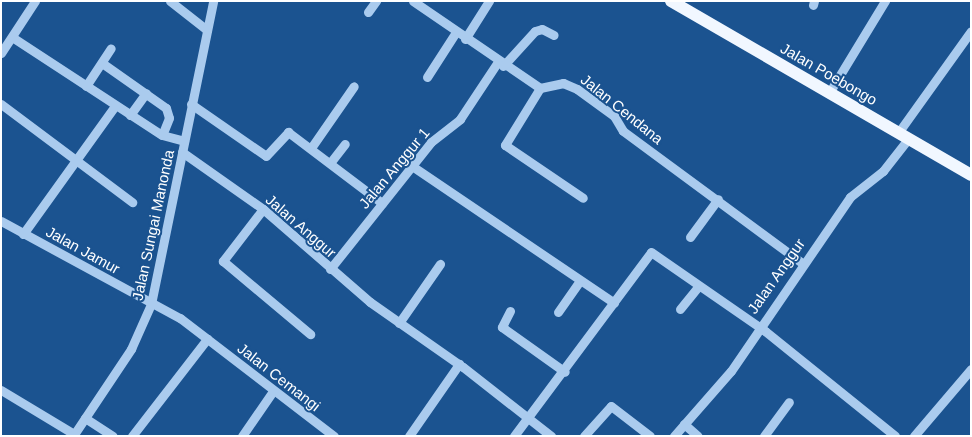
<!DOCTYPE html>
<html>
<head>
<meta charset="utf-8">
<style>
	body { margin:0 }
	#map { position:relative; width:972px; height:437px; overflow:hidden; background:#1b5390; font-family:Arial,sans-serif }
	div>[style] { position:absolute }
	[style*='--x'] { left:calc(var(--x)*1px); top:calc(var(--y)*1px); width:calc(var(--w)*1px); rotate:calc(var(--a)*1deg) }
	.minor>* { height:9px; margin:-4.5px; padding:0 4.5px; transform-origin:4.5px; border-radius:4.5px; background:#aacbee }
	.major>* { height:12px; margin:-6px; padding:0 6px; transform-origin:6px; border-radius:6px; background:#f1f7ff }
	span { translate:-50% -50%; white-space:nowrap; text-align:center; line-height:1.15; -webkit-text-stroke:4px #1b5390; paint-order:stroke }
	.street-label { font-size:15px; color:#fff }
	.frame { position:absolute; inset:0; border:2px solid #fff; pointer-events:none }
</style>
</head>
<body>
<div id="map">
	<div class="minor">
		<div style="--x:170;--y:1;--w:47;--a:38.1"></div>
		<div style="--x:413;--y:1;--w:154;--a:34.4"></div>
		<div style="--x:540;--y:88;--w:24;--a:-12"></div>
		<div style="--x:563;--y:83;--w:15;--a:23"></div>
		<div style="--x:577;--y:89;--w:46;--a:36.1"></div>
		<div style="--x:614;--y:116;--w:17;--a:59"></div>
		<div style="--x:623;--y:131;--w:221;--a:36.4"></div>
		<div style="--x:813;--y:5;--w:4;--a:-76"></div>
		<div style="--x:368;--y:12;--w:14;--a:-54"></div>
		<div style="--x:12;--y:37;--w:179;--a:33.2"></div>
		<div style="--x:162;--y:135;--w:23;--a:15"></div>
		<div style="--x:465;--y:39;--w:45;--a:-57.7"></div>
		<div style="--x:1;--y:53;--w:62;--a:-56.8"></div>
		<div style="--x:102;--y:63;--w:78;--a:35.1"></div>
		<div style="--x:166;--y:108;--w:10;--a:73"></div>
		<div style="--x:169;--y:118;--w:18;--a:112"></div>
		<div style="--x:503;--y:66;--w:47;--a:-47.6"></div>
		<div style="--x:535;--y:31;--w:7;--a:-16"></div>
		<div style="--x:542;--y:29;--w:13;--a:27"></div>
		<div style="--x:427;--y:77;--w:54;--a:-57.2"></div>
		<div style="--x:86;--y:86;--w:45;--a:-56.7"></div>
		<div style="--x:540;--y:88;--w:67;--a:121.6"></div>
		<div style="--x:505;--y:145;--w:94;--a:34.2"></div>
		<div style="--x:829;--y:93;--w:108;--a:-58.7"></div>
		<div style="--x:1;--y:104;--w:164;--a:36.8"></div>
		<div style="--x:191;--y:104;--w:91;--a:34.7"></div>
		<div style="--x:266;--y:156;--w:33;--a:-47"></div>
		<div style="--x:288;--y:132;--w:118;--a:37.1"></div>
		<div style="--x:130;--y:115;--w:27;--a:-54"></div>
		<div style="--x:898;--y:133;--w:125;--a:-54.4"></div>
		<div style="--x:311;--y:148;--w:75;--a:-55.3"></div>
		<div style="--x:182;--y:152;--w:99;--a:35.1"></div>
		<div style="--x:263;--y:209;--w:142;--a:41"></div>
		<div style="--x:370;--y:302;--w:113;--a:35"></div>
		<div style="--x:463;--y:367;--w:112;--a:38.1"></div>
		<div style="--x:330;--y:163;--w:24;--a:-52"></div>
		<div style="--x:412;--y:166;--w:244;--a:34.1"></div>
		<div style="--x:263;--y:209;--w:66;--a:127.6"></div>
		<div style="--x:223;--y:261;--w:114;--a:40"></div>
		<div style="--x:1;--y:221;--w:204;--a:28.5"></div>
		<div style="--x:180;--y:318;--w:194;--a:37.5"></div>
		<div style="--x:23;--y:234;--w:158;--a:-54.3"></div>
		<div style="--x:690;--y:237;--w:47;--a:-53.6"></div>
		<div style="--x:330;--y:269;--w:162;--a:-51.5"></div>
		<div style="--x:431;--y:142;--w:37;--a:-38"></div>
		<div style="--x:460;--y:119;--w:67;--a:-56.5"></div>
		<div style="--x:680;--y:309;--w:28;--a:-51"></div>
		<div style="--x:510;--y:311;--w:18;--a:117"></div>
		<div style="--x:502;--y:327;--w:77;--a:35.5"></div>
		<div style="--x:558;--y:312;--w:38;--a:-55"></div>
		<div style="--x:399;--y:323;--w:72;--a:-55.2"></div>
		<div style="--x:1;--y:390;--w:85;--a:31.1"></div>
		<div style="--x:85;--y:418;--w:33;--a:33"></div>
		<div style="--x:684;--y:424;--w:18;--a:41"></div>
		<div style="--x:73;--y:436;--w:105;--a:-56.3"></div>
		<div style="--x:131;--y:349;--w:49;--a:-66"></div>
		<div style="--x:151;--y:304;--w:309;--a:-78.4"></div>
		<div style="--x:132;--y:436;--w:123;--a:-52.3"></div>
		<div style="--x:242;--y:436;--w:55;--a:-55.4"></div>
		<div style="--x:409;--y:436;--w:88;--a:-55.2"></div>
		<div style="--x:514;--y:436;--w:229;--a:-53.3"></div>
		<div style="--x:651;--y:252;--w:139;--a:34.7"></div>
		<div style="--x:765;--y:331;--w:167;--a:38.9"></div>
		<div style="--x:584;--y:436;--w:40;--a:-48"></div>
		<div style="--x:611;--y:406;--w:49;--a:37.6"></div>
		<div style="--x:674;--y:436;--w:86;--a:-48.8"></div>
		<div style="--x:731;--y:371;--w:211;--a:-55.6"></div>
		<div style="--x:850;--y:197;--w:42;--a:-38.2"></div>
		<div style="--x:883;--y:171;--w:41;--a:-52"></div>
		<div style="--x:764;--y:436;--w:42;--a:-53.7"></div>
		<div style="--x:914;--y:436;--w:88;--a:-49.6"></div>
	</div>
	<div class="major">
		<div style="--x:671;--y:1;--w:347;--a:30.1"></div>
	</div>
	<div class="street-label">
		<span style="left:829px;top:74px;rotate:30deg">Jalan Poebongo</span>
		<span style="left:622px;top:109px;rotate:39deg">Jalan Cendana</span>
		<span style="left:394px;top:168px;rotate:-50deg">Jalan Anggur 1</span>
		<span style="left:153px;top:225px;rotate:-78deg">Jalan Sungai Manonda</span>
		<span style="left:301px;top:226px;rotate:41deg">Jalan Anggur</span>
		<span style="left:83px;top:250px;rotate:29deg">Jalan Jamur</span>
		<span style="left:776px;top:276px;rotate:-55deg">Jalan Anggur</span>
		<span style="left:279px;top:377px;rotate:38deg">Jalan Cemangi</span>
	</div>
	<div class="frame"></div>
</div>
</body>
</html>
